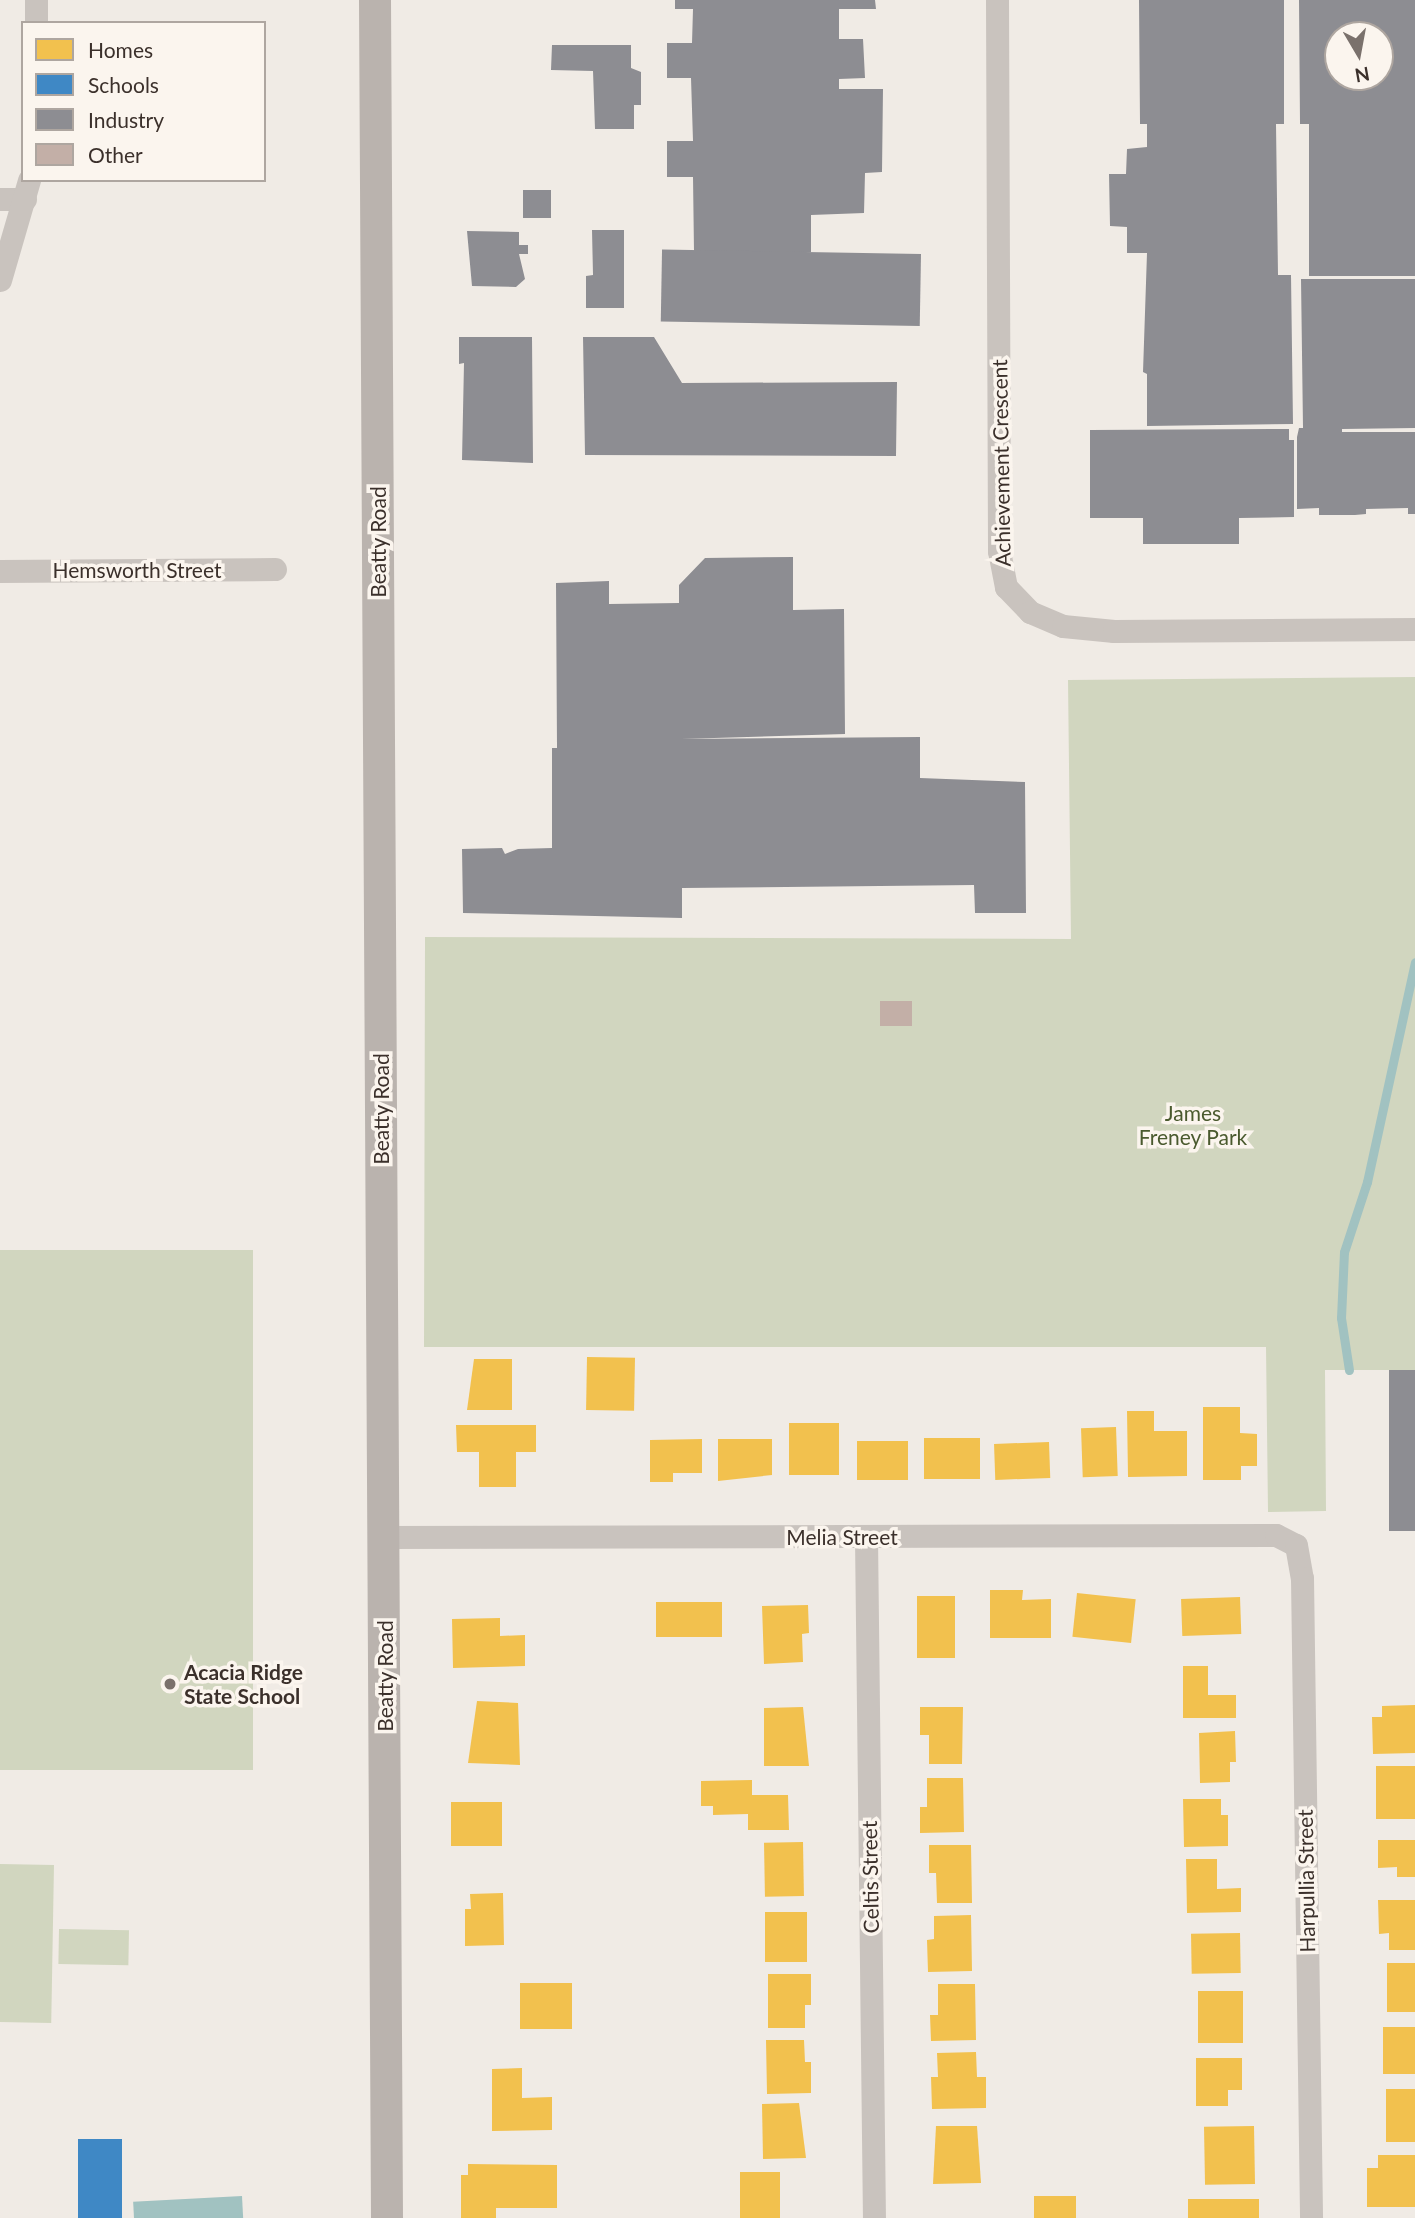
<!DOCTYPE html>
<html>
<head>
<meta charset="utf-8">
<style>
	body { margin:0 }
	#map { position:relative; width:1415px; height:2218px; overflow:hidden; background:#f0ebe5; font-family:Lato,sans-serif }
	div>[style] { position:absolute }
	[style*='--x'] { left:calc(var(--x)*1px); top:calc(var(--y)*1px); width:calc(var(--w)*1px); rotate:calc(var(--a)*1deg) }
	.green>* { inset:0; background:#d1d6bf; transform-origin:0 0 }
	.water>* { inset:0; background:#a1c2c1; transform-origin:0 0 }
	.homes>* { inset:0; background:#f2c14e; transform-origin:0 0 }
	.schools>* { inset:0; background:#3f88c5; transform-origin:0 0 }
	.industry>* { inset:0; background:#8d8d92; transform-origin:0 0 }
	.stream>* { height:9px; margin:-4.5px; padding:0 4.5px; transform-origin:4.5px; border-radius:4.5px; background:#a1c2c1 }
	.building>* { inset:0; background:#c3afa7; transform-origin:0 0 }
	.street>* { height:23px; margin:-11.5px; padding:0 11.5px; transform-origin:11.5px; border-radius:11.5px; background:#c9c3be }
	.secondary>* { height:32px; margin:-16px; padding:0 16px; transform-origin:16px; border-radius:16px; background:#bab3ae }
	.dots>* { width:19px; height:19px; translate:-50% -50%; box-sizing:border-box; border:4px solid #fbf5ee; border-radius:50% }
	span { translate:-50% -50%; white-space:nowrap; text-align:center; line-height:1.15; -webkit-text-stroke:7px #fbf5ee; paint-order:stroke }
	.street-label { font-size:21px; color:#3b302b }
	.park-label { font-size:21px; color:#4a5a2e }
	.poi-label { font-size:21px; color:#3b302b; font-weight:700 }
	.left { translate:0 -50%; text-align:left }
	.legend { position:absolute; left:21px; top:21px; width:245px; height:161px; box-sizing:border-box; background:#fbf5ee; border:2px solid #aea6a0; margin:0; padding:9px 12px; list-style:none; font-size:21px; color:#3b302b }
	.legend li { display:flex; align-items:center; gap:14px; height:35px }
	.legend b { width:35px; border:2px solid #aea6a0 }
	.north { position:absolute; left:1324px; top:21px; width:70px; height:70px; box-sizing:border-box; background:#fbf5ee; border:2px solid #aea6a0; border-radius:50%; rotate:170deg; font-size:19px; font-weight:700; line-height:28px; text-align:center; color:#3b302b }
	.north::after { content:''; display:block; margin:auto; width:24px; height:32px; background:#7a716c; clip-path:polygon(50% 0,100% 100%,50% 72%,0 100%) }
</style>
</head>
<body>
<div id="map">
	<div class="green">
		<div style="clip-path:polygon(1415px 677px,1415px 1370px,1325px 1370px,1326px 1511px,1268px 1512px,1266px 1347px,424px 1347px,425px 937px,1071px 939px,1068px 680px)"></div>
		<div style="left:253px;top:1250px;width:520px;height:253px;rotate:90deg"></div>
		<div style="left:0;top:1864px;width:54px;height:158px;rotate:1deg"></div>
		<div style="left:59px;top:1929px;width:70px;height:35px;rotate:1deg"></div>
	</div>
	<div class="water">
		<div style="left:242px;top:2196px;width:22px;height:109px;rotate:87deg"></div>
	</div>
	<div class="homes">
		<div style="left:587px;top:1357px;width:48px;height:53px;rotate:1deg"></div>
		<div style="clip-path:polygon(474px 1359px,512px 1359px,512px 1410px,467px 1410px)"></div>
		<div style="clip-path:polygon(1203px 1407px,1240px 1407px,1240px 1433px,1257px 1434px,1257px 1466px,1241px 1466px,1241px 1480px,1203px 1480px)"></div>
		<div style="clip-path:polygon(1127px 1411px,1154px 1411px,1154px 1431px,1187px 1431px,1187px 1476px,1128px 1477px)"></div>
		<div style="left:789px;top:1423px;width:50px;height:52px"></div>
		<div style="clip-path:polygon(456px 1425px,536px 1425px,536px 1452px,516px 1452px,516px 1487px,479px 1487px,479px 1452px,457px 1452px)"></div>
		<div style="left:1116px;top:1427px;width:49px;height:35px;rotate:88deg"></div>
		<div style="left:924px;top:1438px;width:56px;height:41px"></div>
		<div style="clip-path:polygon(702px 1439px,702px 1473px,673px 1473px,673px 1482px,650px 1482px,650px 1440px)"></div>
		<div style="clip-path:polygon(718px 1439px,772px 1439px,772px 1475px,718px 1481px)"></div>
		<div style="left:857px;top:1441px;width:51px;height:39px"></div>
		<div style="left:1049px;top:1442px;width:36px;height:55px;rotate:88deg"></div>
		<div style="clip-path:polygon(990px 1590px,1023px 1590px,1022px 1600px,1051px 1599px,1051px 1638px,990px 1638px)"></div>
		<div style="left:1077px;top:1593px;width:59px;height:44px;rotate:6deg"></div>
		<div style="left:917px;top:1596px;width:38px;height:62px"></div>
		<div style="left:1240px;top:1597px;width:37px;height:59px;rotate:88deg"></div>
		<div style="left:656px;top:1602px;width:66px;height:35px"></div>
		<div style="clip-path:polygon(808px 1605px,809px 1633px,802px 1634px,803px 1662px,764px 1664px,762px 1606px)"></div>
		<div style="clip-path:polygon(500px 1618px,500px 1636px,525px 1635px,525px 1666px,453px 1668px,452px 1619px)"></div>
		<div style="clip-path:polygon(1183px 1666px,1208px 1666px,1208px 1695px,1236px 1695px,1236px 1718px,1183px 1718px)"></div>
		<div style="clip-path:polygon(477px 1701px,518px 1703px,520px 1765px,468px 1763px)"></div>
		<div style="clip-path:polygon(1415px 1705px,1415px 1753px,1373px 1754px,1372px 1717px,1382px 1717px,1382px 1706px)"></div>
		<div style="clip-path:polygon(803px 1707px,809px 1766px,764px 1766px,764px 1708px)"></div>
		<div style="clip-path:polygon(920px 1707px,963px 1707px,962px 1764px,929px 1764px,929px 1735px,920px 1735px)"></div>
		<div style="clip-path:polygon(1235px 1731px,1236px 1762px,1230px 1762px,1230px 1782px,1200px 1783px,1199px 1733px)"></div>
		<div style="left:1415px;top:1766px;width:53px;height:39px;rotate:90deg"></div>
		<div style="clip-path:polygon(927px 1778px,963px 1778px,964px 1832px,920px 1833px,920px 1807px,927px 1807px)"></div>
		<div style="clip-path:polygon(752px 1780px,752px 1795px,788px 1795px,789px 1830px,748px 1830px,748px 1814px,713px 1815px,713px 1806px,701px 1806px,701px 1781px)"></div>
		<div style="clip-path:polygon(1183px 1799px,1221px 1799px,1221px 1815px,1228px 1815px,1228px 1846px,1184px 1847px)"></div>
		<div style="left:451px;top:1802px;width:51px;height:44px"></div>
		<div style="clip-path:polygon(1378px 1840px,1415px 1840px,1415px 1877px,1397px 1877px,1397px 1867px,1378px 1868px)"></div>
		<div style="left:803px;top:1842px;width:54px;height:39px;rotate:89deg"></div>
		<div style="clip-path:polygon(929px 1845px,971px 1845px,972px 1903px,937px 1903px,936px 1873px,929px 1873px)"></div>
		<div style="clip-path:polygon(1186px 1859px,1217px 1859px,1217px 1889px,1241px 1888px,1241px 1912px,1187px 1913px)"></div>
		<div style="clip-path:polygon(503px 1893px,504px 1945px,465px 1946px,465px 1909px,471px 1909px,470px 1894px)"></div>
		<div style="clip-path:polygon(1378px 1900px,1415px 1900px,1415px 1950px,1389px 1950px,1389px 1933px,1379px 1934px)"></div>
		<div style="left:765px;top:1912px;width:42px;height:50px"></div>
		<div style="clip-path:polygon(971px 1915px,972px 1971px,928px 1972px,927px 1940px,934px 1939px,934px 1916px)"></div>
		<div style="left:1240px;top:1933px;width:40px;height:49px;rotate:89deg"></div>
		<div style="left:1415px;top:1963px;width:49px;height:28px;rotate:90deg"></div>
		<div style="clip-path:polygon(768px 1974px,811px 1974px,811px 2005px,805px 2005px,805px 2028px,768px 2028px)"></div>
		<div style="left:520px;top:1983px;width:52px;height:46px"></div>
		<div style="clip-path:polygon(938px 1984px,975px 1984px,976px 2040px,931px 2041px,930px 2015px,938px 2015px)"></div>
		<div style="left:1198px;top:1991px;width:45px;height:52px"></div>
		<div style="left:1383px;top:2027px;width:32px;height:47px"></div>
		<div style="clip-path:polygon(766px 2040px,804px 2040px,805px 2062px,811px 2062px,811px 2093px,767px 2094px)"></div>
		<div style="clip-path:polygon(976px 2052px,977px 2077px,986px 2077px,986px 2108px,932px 2109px,931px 2077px,938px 2077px,937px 2053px)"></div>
		<div style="clip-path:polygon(1196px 2058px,1242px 2058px,1242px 2090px,1228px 2090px,1228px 2106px,1196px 2106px)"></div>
		<div style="clip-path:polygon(522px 2068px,522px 2098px,552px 2097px,552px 2130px,492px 2131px,492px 2069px)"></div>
		<div style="left:1386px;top:2089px;width:29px;height:53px"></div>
		<div style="clip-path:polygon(799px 2103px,806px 2158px,763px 2159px,762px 2104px)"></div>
		<div style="clip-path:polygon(936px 2126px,977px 2126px,981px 2183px,933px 2184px)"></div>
		<div style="left:1254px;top:2126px;width:58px;height:50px;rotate:89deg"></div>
		<div style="clip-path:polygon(1378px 2155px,1415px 2155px,1415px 2207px,1367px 2207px,1367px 2168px,1378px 2168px)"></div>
		<div style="clip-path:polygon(468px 2164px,557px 2165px,557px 2208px,496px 2208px,496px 2218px,461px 2218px,461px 2175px,468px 2175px)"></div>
		<div style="left:740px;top:2172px;width:40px;height:46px"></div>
		<div style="left:1076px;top:2196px;width:22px;height:42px;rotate:90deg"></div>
		<div style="left:1259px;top:2199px;width:19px;height:71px;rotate:90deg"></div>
	</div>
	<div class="schools">
		<div style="left:78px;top:2139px;width:44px;height:79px"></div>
	</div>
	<div class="industry">
		<div style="clip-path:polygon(675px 0,875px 0,876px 9px,839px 9px,839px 39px,863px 39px,865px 78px,839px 79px,839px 89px,883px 89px,882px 172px,865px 173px,864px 213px,811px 215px,811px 252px,694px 252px,693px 177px,667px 177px,667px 141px,693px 141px,691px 78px,667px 78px,667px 43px,692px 43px,693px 9px,675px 9px)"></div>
		<div style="clip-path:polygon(1139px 0,1284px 0,1284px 124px,1276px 124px,1278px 275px,1291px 275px,1293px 424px,1147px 426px,1147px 374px,1143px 372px,1147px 253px,1127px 253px,1127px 227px,1110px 226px,1109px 174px,1126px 174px,1127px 149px,1147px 147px,1147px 124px,1140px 124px)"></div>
		<div style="clip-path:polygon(evenodd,1299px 0,1415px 0,1415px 276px,1309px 276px,1309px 124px,1300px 124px,1299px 0,1338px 35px,1380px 35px,1380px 77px,1338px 77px,1338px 35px)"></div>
		<div style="clip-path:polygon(552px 45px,631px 45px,631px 68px,641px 72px,641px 105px,634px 105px,634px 129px,595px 129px,593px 71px,551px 70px)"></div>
		<div style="left:523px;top:190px;width:28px;height:28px"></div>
		<div style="clip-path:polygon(592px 230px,624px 230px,624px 308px,586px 308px,586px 276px,593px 275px)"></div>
		<div style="clip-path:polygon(467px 231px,519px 232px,519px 245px,528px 245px,528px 254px,519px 254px,525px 279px,516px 287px,472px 286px)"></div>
		<div style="left:921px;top:254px;width:72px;height:259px;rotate:91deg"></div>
		<div style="clip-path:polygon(1301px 279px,1415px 279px,1415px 428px,1342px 429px,1342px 432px,1415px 432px,1415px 514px,1408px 514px,1408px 508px,1366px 509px,1366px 514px,1355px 515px,1319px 515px,1319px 508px,1297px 509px,1297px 437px,1299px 428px,1303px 428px)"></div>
		<div style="clip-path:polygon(459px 337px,532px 337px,533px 463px,462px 460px,464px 363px,459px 364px)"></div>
		<div style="clip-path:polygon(583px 337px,654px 337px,682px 383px,897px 382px,896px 456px,585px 455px)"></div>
		<div style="clip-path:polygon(1289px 429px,1289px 440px,1294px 440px,1294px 517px,1239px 518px,1239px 544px,1143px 544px,1143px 518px,1090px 518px,1090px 430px)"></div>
		<div style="clip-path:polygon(793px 557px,793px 610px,844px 609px,845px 734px,681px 739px,920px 737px,920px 778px,1025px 782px,1026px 913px,975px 913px,974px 885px,682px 888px,682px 918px,463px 913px,462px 849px,502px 848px,505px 854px,518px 849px,552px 848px,552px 748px,557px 748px,556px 583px,609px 581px,609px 604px,679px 603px,679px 585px,705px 558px)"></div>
		<div style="left:1389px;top:1370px;width:26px;height:161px"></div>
	</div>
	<div class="stream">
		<div style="--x:1349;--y:1370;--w:53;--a:-98.7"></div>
		<div style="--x:1341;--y:1318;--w:66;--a:-87.4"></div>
		<div style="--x:1344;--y:1252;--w:74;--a:-71.8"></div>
		<div style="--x:1367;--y:1182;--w:225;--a:-77.7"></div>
	</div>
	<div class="building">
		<div style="left:912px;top:1001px;width:25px;height:32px;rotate:90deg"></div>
	</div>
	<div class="street">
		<div style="--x:997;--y:0;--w:551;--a:89.79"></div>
		<div style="--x:999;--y:551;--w:37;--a:79"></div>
		<div style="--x:1006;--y:587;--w:35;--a:46"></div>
		<div style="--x:1030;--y:612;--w:36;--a:23"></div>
		<div style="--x:1063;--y:626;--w:51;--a:5.6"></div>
		<div style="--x:1114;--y:631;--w:301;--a:-0.4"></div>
		<div style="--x:36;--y:23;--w:23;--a:-90"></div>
		<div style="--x:0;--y:199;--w:25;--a:0"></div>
		<div style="--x:0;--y:280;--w:104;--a:-73.8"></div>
		<div style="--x:0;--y:571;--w:275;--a:-0.4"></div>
		<div style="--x:384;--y:1537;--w:892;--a:-0.13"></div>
		<div style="--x:1276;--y:1535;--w:22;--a:27"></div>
		<div style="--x:1296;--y:1545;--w:34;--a:80"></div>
		<div style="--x:1302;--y:1578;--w:640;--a:89.19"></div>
		<div style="--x:866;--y:1537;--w:681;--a:89.33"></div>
	</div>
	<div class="secondary">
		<div style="--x:375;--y:0;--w:2218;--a:89.69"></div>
	</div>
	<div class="dots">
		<div style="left:170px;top:1684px;background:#7a716c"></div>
	</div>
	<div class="street-label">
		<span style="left:1001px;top:463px;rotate:-91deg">Achievement Crescent</span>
		<span style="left:378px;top:542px;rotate:-90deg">Beatty Road</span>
		<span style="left:137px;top:570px">Hemsworth Street</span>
		<span style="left:381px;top:1109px;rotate:-90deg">Beatty Road</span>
		<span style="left:842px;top:1537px">Melia Street</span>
		<span style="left:385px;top:1676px;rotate:-90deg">Beatty Road</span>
		<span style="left:870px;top:1877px;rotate:-91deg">Celtis Street</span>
		<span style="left:1306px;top:1881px;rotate:-91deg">Harpullia Street</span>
	</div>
	<div class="park-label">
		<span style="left:1193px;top:1125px">James<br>Freney Park</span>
	</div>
	<div class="poi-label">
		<span class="left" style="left:184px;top:1684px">Acacia Ridge<br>State School</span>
	</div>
	<ul class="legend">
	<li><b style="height:19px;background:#f2c14e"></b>Homes</li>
	<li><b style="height:19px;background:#3f88c5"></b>Schools</li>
	<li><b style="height:19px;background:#8d8d92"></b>Industry</li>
	<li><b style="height:19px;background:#c3afa7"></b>Other</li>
	</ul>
	<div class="north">N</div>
</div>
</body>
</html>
